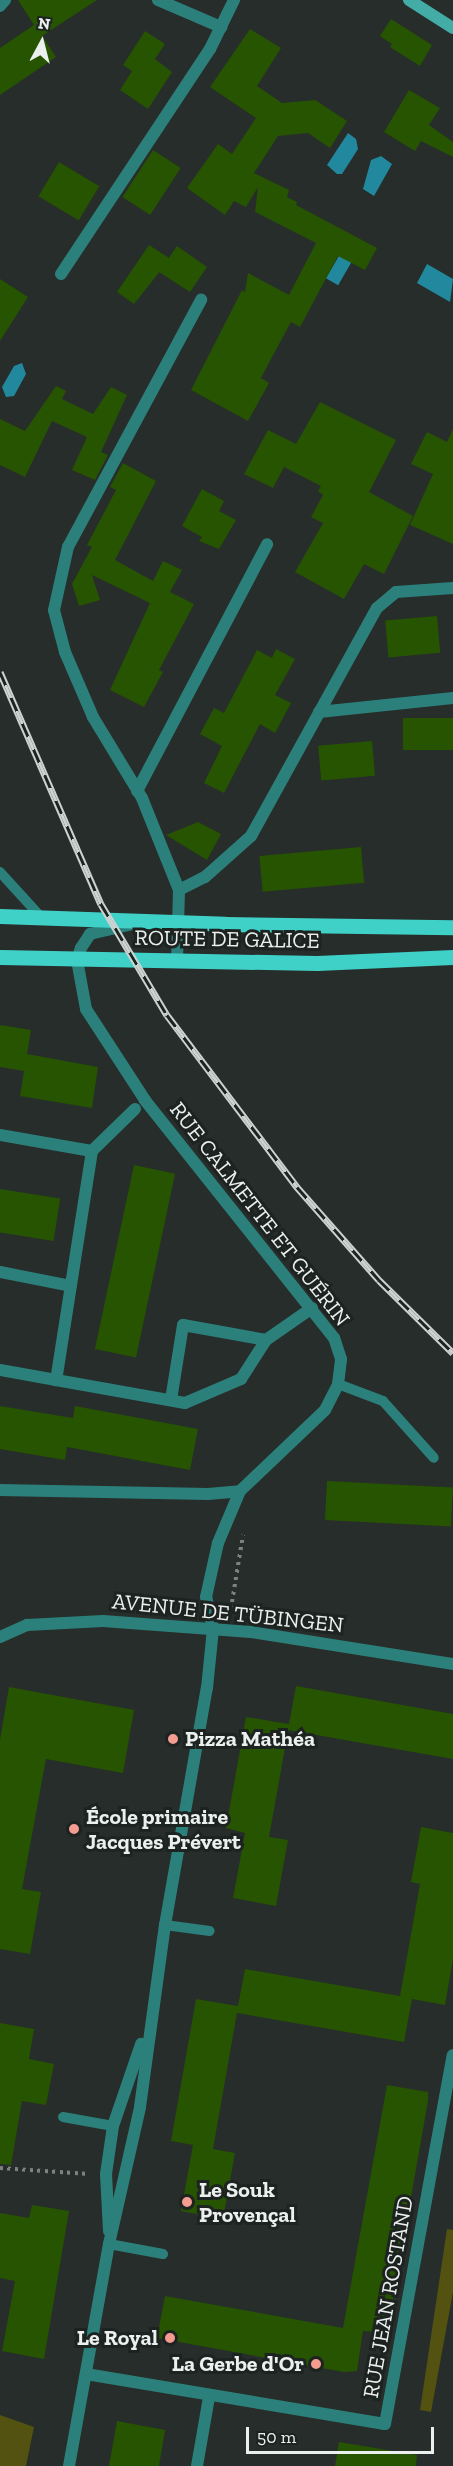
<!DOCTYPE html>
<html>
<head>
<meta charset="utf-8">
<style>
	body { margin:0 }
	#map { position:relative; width:453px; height:2466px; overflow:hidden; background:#272d2a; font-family:"Zilla Slab",serif }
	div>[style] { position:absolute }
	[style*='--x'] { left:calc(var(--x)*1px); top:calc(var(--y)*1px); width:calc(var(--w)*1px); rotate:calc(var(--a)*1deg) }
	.green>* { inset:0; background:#535210 }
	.water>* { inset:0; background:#22889e; transform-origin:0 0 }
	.building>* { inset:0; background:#265400; transform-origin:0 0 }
	.path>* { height:4px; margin-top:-2px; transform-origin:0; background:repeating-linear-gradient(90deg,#7d8280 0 3px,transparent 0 7.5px) }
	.lane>* { height:10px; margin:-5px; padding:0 5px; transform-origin:5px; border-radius:5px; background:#2c807b }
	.street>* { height:12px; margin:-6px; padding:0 6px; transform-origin:6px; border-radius:6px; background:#2c807b }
	.secondary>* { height:12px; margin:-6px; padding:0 6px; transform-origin:6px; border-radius:6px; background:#43aca6 }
	.primary>* { height:15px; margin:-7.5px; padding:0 7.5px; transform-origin:7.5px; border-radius:7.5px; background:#3fd1c8 }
	.rail>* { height:7px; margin-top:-3.5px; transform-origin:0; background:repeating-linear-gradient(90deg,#1d2320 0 14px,#ced2d0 0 28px); box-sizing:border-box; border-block:2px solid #ced2d0 }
	.dots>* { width:16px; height:16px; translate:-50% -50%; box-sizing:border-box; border:3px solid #1d2320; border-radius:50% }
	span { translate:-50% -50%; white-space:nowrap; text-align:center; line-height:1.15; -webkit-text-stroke:6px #1d2320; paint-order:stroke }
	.street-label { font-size:22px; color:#ebefed }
	.poi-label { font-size:22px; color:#ebefed; font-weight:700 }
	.left { translate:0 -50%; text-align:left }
	.right { translate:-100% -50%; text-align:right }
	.north { position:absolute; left:12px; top:12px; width:60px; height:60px; -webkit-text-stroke:4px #1d2320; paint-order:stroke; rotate:7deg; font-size:16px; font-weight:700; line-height:24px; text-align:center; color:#ebefed }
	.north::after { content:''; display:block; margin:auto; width:21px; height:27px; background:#ebefed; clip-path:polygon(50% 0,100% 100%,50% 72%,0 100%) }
	.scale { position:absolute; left:246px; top:2427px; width:188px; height:27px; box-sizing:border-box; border:3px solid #ebefed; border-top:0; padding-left:8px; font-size:18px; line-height:21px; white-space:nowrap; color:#ebefed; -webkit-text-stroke:4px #1d2320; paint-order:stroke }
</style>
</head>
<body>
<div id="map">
	<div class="green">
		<div style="clip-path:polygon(447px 2229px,453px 2230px,453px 2292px,431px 2412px,420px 2410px)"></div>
		<div style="clip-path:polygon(0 2415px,34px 2427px,26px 2466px,0 2466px)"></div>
	</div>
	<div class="water">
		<div style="clip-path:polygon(348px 133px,356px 139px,358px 149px,342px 174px,337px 174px,327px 165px)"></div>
		<div style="clip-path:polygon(381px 156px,392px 164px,374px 196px,363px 189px,371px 160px)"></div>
		<div style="left:340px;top:254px;width:14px;height:28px;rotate:30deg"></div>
		<div style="clip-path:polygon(427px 264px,453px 279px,450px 302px,417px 283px)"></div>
		<div style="clip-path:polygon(22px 363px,26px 374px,14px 396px,6px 397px,2px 387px,14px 366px)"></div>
	</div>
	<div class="building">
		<div style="clip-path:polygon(18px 0,97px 0,42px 36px,56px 57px,0 95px,0 48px,34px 25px)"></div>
		<div style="clip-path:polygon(391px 19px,432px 45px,420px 66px,390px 47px,392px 44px,380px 36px)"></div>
		<div style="clip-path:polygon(250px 29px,281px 48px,257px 86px,282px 103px,315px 100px,347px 121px,330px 148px,308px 133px,278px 136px,254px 173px,289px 190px,287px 197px,297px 202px,296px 205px,377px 248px,365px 270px,338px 256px,300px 327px,291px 322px,272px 357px,261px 378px,269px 383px,248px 421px,191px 390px,242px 290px,245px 292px,248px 273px,289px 295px,316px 243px,255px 212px,258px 187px,246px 207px,234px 201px,225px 215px,187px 188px,218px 144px,232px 154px,256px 118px,210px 87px)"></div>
		<div style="clip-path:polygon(145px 31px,165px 44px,155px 59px,172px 72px,148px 109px,120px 90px,132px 71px,123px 65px)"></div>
		<div style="clip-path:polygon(409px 90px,440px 108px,429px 125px,453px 142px,453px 157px,421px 141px,415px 151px,384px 132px)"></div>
		<div style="left:153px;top:150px;width:33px;height:56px;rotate:33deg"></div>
		<div style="left:59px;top:162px;width:47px;height:40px;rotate:31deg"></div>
		<div style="clip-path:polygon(149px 245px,169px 258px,177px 246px,207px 267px,190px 292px,159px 272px,161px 270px,134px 304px,117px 292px)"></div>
		<div style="clip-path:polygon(0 279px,28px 297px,0 341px)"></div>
		<div style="clip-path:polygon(56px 386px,66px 391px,62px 399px,93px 414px,111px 387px,127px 395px,101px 452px,108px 455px,95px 480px,72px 470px,87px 437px,52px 421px,25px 477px,0 465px,0 419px,25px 431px)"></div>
		<div style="clip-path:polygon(320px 402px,396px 440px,369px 492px,413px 516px,384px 574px,364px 564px,344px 599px,295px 572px,323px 523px,311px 517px,323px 495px,318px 491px,321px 486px,284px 467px,273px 488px,244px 474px,268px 430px,296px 444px)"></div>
		<div style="clip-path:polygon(453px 429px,453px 544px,410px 525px,433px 474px,411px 464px,427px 432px,447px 442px)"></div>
		<div style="clip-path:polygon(123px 463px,156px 481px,115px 560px,153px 581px,163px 561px,182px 570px,170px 592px,194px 604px,159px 670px,163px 672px,144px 707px,110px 690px,150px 603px,92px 575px,100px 600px,79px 606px,72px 584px,92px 547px,87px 545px,116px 490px,110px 487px)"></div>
		<div style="clip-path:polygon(202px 489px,224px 501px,219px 511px,236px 520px,219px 549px,199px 541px,202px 537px,182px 526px)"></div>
		<div style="left:437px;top:616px;width:37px;height:52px;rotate:85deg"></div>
		<div style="clip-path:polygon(276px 649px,295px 659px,275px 695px,291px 703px,275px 733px,260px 724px,224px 793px,204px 783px,222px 746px,200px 734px,214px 708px,224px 713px,257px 650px,272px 658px)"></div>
		<div style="left:453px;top:718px;width:32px;height:50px;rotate:90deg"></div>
		<div style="left:372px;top:741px;width:35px;height:54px;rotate:85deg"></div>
		<div style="clip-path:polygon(198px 822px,221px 834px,207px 860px,166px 835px)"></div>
		<div style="left:361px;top:847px;width:36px;height:102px;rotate:85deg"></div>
		<div style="clip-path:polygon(0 1025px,31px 1030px,27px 1054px,98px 1067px,92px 1108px,20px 1096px,24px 1071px,0 1067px)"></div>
		<div style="left:134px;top:1165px;width:42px;height:188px;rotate:12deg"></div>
		<div style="left:0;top:1189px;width:61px;height:43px;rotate:9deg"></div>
		<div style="clip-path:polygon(0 1406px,73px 1418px,75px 1406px,198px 1429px,190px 1470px,67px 1447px,65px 1460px,0 1449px)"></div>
		<div style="left:327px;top:1481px;width:126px;height:39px;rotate:3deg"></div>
		<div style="clip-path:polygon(296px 1686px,453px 1714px,453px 1759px,288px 1730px,289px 1726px,269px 1837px,288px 1840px,276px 1906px,233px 1898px,245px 1833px,226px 1828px,246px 1717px,289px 1724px)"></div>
		<div style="clip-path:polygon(9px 1687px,134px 1710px,123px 1773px,46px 1759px,22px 1889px,41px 1892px,30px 1954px,0 1949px,0 1740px)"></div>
		<div style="clip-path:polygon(421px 1827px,453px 1833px,453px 1959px,445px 2005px,412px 1999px,404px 2042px,237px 2013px,213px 2149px,235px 2153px,223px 2219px,181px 2211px,193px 2145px,171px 2141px,196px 1999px,238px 2006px,245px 1969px,400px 1996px,420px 1884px,411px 1882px)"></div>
		<div style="clip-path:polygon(0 2023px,34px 2029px,29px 2059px,54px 2064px,46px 2105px,22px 2101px,11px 2165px,0 2164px)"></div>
		<div style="clip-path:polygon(387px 2085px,428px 2092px,428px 2101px,387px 2333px,363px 2331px,357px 2371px,344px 2372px,157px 2338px,165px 2296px,343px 2328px)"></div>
		<div style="clip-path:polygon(32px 2205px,69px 2211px,44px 2359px,2px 2351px,15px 2281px,0 2278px,0 2213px,29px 2218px)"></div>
		<div style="clip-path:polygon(117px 2421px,165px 2430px,159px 2466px,109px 2466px)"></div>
		<div style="clip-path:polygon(339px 2442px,417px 2455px,416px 2466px,335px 2466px)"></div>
	</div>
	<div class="path">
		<div style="--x:240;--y:1614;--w:14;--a:-124"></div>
		<div style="--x:232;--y:1602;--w:68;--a:-80.7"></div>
		<div style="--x:0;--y:2168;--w:89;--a:3.9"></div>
	</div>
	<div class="lane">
		<div style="--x:0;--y:872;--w:61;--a:47.7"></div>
		<div style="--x:338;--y:1384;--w:48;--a:20.7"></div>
		<div style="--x:383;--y:1401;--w:76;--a:48.2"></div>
		<div style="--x:165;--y:1925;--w:45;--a:7.6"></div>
		<div style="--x:63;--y:2117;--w:51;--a:10.2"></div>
		<div style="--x:109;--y:2244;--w:55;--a:10.5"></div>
	</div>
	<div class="street">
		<div style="--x:158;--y:0;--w:69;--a:23.2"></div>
		<div style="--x:0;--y:6;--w:8;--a:-50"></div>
		<div style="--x:61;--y:274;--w:270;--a:-56.5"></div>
		<div style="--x:210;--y:49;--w:55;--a:-63.9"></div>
		<div style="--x:319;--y:712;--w:135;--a:-6"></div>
		<div style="--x:137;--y:791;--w:279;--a:-62.2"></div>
		<div style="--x:179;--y:890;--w:29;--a:-27"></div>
		<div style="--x:205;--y:877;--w:62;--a:-41.7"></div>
		<div style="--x:251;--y:836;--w:260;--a:-61.1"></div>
		<div style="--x:377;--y:608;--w:25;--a:-40"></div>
		<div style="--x:396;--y:592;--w:57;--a:-4"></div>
		<div style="--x:177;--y:962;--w:72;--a:-88.4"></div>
		<div style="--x:179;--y:890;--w:99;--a:-111.9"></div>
		<div style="--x:142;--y:798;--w:95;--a:-121.2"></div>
		<div style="--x:93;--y:717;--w:71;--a:-113.3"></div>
		<div style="--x:65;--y:652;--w:43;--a:-104.7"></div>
		<div style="--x:54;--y:610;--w:65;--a:-77.5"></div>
		<div style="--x:68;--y:547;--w:281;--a:-61.7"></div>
		<div style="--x:135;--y:1109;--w:60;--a:135.7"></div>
		<div style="--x:92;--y:1151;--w:232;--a:98.9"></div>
		<div style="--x:56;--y:1380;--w:131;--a:10.1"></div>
		<div style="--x:185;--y:1403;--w:61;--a:-23.2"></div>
		<div style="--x:241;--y:1379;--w:46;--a:-57.3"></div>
		<div style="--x:266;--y:1340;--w:56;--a:-34.8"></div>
		<div style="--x:0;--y:1135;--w:93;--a:9.9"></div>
		<div style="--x:0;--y:1272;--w:72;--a:11.2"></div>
		<div style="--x:0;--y:1370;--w:57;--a:10.1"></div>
		<div style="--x:171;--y:1400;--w:76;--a:-80.9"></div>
		<div style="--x:183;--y:1325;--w:84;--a:10.2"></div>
		<div style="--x:0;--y:1490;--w:208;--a:1.1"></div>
		<div style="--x:208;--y:1494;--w:32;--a:-5"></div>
		<div style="--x:0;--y:1637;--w:30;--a:-24"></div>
		<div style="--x:27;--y:1625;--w:76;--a:-3"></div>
		<div style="--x:103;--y:1621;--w:148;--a:4.3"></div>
		<div style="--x:251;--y:1632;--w:205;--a:9"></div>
		<div style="--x:109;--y:2231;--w:57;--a:-93"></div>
		<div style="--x:106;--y:2174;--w:49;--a:-81.7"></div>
		<div style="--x:113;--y:2126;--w:87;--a:-71.1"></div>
		<div style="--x:86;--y:2374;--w:303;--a:9.5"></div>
		<div style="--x:385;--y:2424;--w:375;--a:-79.6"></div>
		<div style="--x:69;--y:2466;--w:226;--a:-79.8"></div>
		<div style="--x:109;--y:2244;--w:140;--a:-77.2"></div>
		<div style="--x:140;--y:2107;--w:184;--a:-82.2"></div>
		<div style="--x:165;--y:1925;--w:241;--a:-80"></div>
		<div style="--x:207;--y:1688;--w:59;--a:-84.2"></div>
		<div style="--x:213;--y:1629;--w:33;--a:-102"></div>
		<div style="--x:206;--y:1597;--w:55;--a:-77.5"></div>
		<div style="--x:218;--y:1543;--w:56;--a:-67.1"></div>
		<div style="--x:240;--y:1491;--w:117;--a:-43.6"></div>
		<div style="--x:325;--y:1410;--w:29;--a:-63"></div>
		<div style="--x:338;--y:1384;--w:25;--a:-83"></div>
		<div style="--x:341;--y:1359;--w:22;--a:-108"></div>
		<div style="--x:334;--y:1338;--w:304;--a:-128.5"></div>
		<div style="--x:145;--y:1100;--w:108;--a:-123"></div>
		<div style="--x:86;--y:1009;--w:50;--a:-100.4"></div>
		<div style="--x:77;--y:960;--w:13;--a:-72"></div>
		<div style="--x:81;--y:948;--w:17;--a:-57"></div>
		<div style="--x:90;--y:934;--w:44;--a:-13.1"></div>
		<div style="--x:197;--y:2466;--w:70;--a:-80.1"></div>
	</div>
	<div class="secondary">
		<div style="--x:409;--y:0;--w:52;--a:32.5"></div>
	</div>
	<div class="primary">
		<div style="--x:0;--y:916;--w:225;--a:2"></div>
		<div style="--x:225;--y:924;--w:228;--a:0.8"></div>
		<div style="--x:0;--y:957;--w:317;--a:1.1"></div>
		<div style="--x:317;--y:963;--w:136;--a:-2.5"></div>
	</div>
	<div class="rail">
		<div style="--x:0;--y:672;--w:253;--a:66.5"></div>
		<div style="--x:101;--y:904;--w:129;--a:59.3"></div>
		<div style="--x:167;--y:1015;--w:216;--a:52.9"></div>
		<div style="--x:297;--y:1187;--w:124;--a:48.6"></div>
		<div style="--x:379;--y:1280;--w:104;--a:44.6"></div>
	</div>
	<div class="dots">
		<div style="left:173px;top:1739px;background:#f59c90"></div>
		<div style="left:74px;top:1829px;background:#f59c90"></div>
		<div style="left:187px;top:2202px;background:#f59c90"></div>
		<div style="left:170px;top:2338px;background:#f59c90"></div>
		<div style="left:316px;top:2364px;background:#f59c90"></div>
	</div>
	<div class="street-label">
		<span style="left:227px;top:939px;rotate:1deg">ROUTE DE GALICE</span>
		<span style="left:260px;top:1214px;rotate:52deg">RUE CALMETTE ET GUÉRIN</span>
		<span style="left:228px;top:1613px;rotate:6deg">AVENUE DE TÜBINGEN</span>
		<span style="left:388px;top:2297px;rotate:-80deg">RUE JEAN ROSTAND</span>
	</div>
	<div class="poi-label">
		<span class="left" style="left:185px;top:1739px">Pizza Mathéa</span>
		<span class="left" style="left:86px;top:1829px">École primaire<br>Jacques Prévert</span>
		<span class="left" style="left:199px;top:2202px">Le Souk<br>Provençal</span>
		<span class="right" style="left:158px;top:2338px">Le Royal</span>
		<span class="right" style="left:304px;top:2364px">La Gerbe d'Or</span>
	</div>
	<div class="north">N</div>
	<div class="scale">50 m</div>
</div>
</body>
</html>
